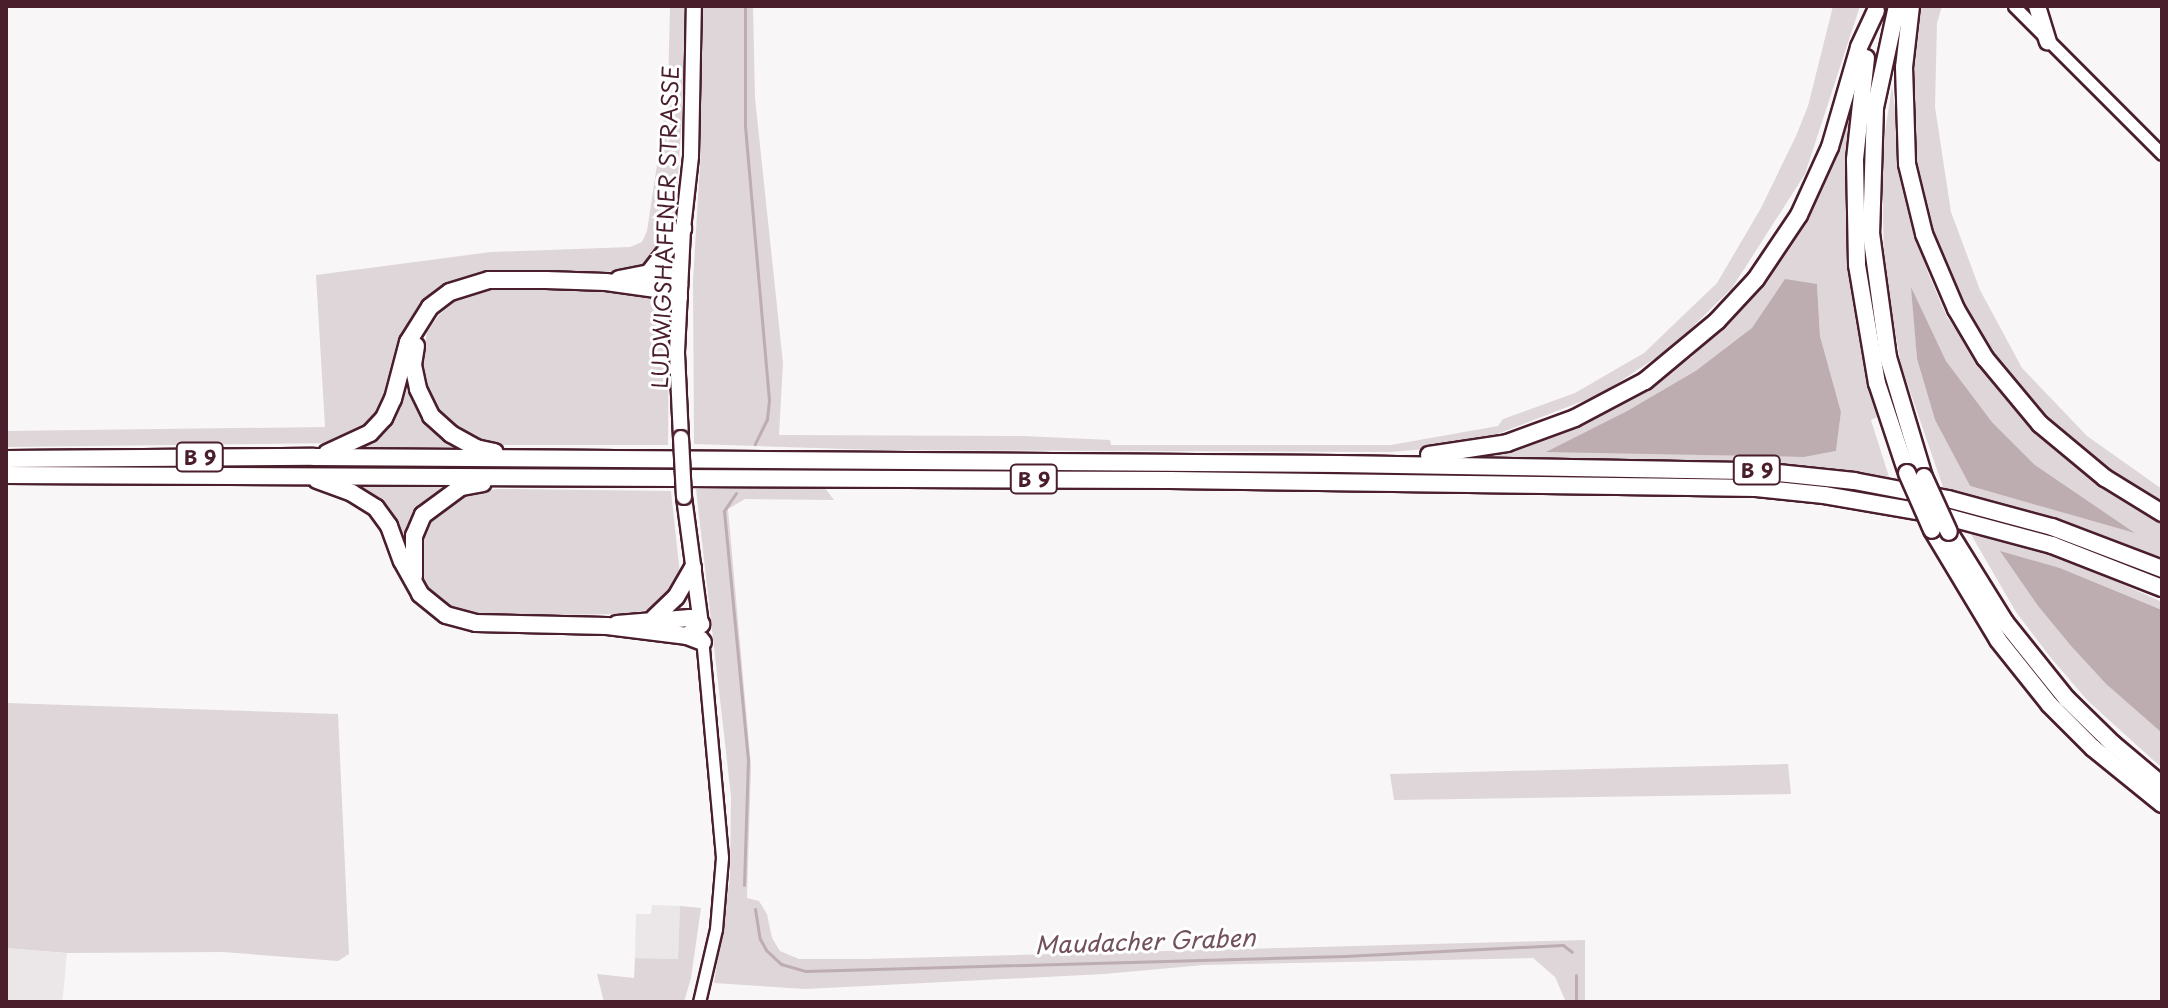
<!DOCTYPE html>
<html>
<head>
<meta charset="utf-8">
<style>
	body { margin:0 }
	#map { position:relative; width:2168px; height:1008px; overflow:hidden; background:#f8f6f7; font-family:"Playpen Sans",sans-serif }
	div>[style] { position:absolute }
	[style*='--x'] { left:calc(var(--x)*1px); top:calc(var(--y)*1px); width:calc(var(--w)*1px); rotate:calc(var(--a)*1deg) }
	.built>* { inset:0; background:#ebe6e8; transform-origin:0 0 }
	.green>* { inset:0; background:#ded6d9 }
	.water>* { inset:0; background:#bdadb0 }
	.stream>* { height:3px; margin:-1.5px; padding:0 1.5px; transform-origin:1.5px; border-radius:1.5px; background:#bdadb0 }
	.roads { filter:drop-shadow(2px 0 #4a1f2b) drop-shadow(-2px 0 #4a1f2b) drop-shadow(0 2px #4a1f2b) drop-shadow(0 -2px #4a1f2b) }
	.minor>* { height:11px; margin:-5.5px; padding:0 5.5px; transform-origin:5.5px; border-radius:5.5px; background:#fff }
	.major>* { height:14px; margin:-7px; padding:0 7px; transform-origin:7px; border-radius:7px; background:#fff }
	.highway>* { height:16px; margin:-8px; padding:0 8px; transform-origin:8px; border-radius:8px; background:#fff }
	.bridges { filter:drop-shadow(2px 0 #4a1f2b) drop-shadow(-2px 0 #4a1f2b) drop-shadow(0 2px #4a1f2b) drop-shadow(0 -2px #4a1f2b) }
	.major-bridge>* { height:14px; margin:-7px; padding:0 7px; transform-origin:7px; border-radius:7px; background:#fff }
	.highway-bridge>* { height:16px; margin:-8px; padding:0 8px; transform-origin:8px; border-radius:8px; background:#fff }
	span { translate:-50% -50%; white-space:nowrap; text-align:center; line-height:1.15; -webkit-text-stroke:6px #fff; paint-order:stroke }
	.shield-label span { padding:2px 6px; background:#fff; border:2px solid; border-radius:6px; -webkit-text-stroke-width:0 }
	.shield-label { font-size:20px; color:#4a1f2b; font-weight:700 }
	.street-label { font-size:22px; color:#4a1f2b }
	.water-label { font-size:24px; color:#72515a; font-style:italic }
	.frame { position:absolute; inset:0; border:8px solid #4a1f2b; pointer-events:none }
</style>
</head>
<body>
<div id="map">
	<div class="built">
		<div style="clip-path:polygon(652px 905px,680px 906px,678px 959px,635px 958px,636px 914px,651px 914px)"></div>
		<div style="left:6px;top:948px;width:61px;height:54px;rotate:5deg"></div>
	</div>
	<div class="green">
		<div style="clip-path:polygon(670px 6px,685px 6px,687px 45px,675px 218px,658px 254px,643px 267px,584px 275px,485px 272px,445px 285px,420px 306px,405px 336px,389px 394px,378px 419px,341px 443px,6px 447px,6px 431px,325px 427px,316px 275px,491px 252px,630px 247px,642px 242px,647px 231px,668px 92px)"></div>
		<div style="clip-path:polygon(701px 6px,753px 6px,755px 98px,783px 363px,779px 435px,1023px 436px,1110px 440px,1111px 445px,1391px 445px,1498px 426px,1503px 419px,1575px 393px,1644px 353px,1717px 283px,1761px 208px,1796px 136px,1808px 106px,1833px 6px,1860px 6px,1805px 174px,1732px 288px,1672px 347px,1601px 394px,1492px 436px,1447px 447px,1391px 452px,877px 450px,694px 444px,693px 281px,701px 148px)"></div>
		<div style="clip-path:polygon(1917px 6px,1942px 6px,1937px 23px,1935px 107px,1951px 212px,1980px 290px,2022px 368px,2087px 436px,2162px 489px,2162px 505px,2128px 487px,2073px 445px,2020px 396px,1973px 323px,1937px 254px,1917px 182px,1909px 111px,1910px 53px)"></div>
		<div style="clip-path:polygon(evenodd,1892px 86px,1907px 199px,1928px 273px,1947px 317px,2009px 403px,2042px 438px,2132px 507px,2162px 521px,2162px 557px,1944px 490px,1901px 365px,1884px 268px,1882px 153px,1892px 86px,1912px 290px,1946px 361px,1992px 422px,2035px 465px,2132px 531px,1970px 486px,1935px 420px,1917px 359px,1912px 290px)"></div>
		<div style="clip-path:polygon(evenodd,1850px 104px,1845px 203px,1853px 300px,1877px 417px,1871px 420px,1889px 477px,1726px 461px,1493px 458px,1502px 449px,1557px 433px,1614px 406px,1692px 357px,1743px 304px,1801px 230px,1850px 104px,1817px 284px,1820px 336px,1841px 412px,1836px 451px,1804px 457px,1549px 451px,1627px 411px,1697px 370px,1817px 284px)"></div>
		<div style="clip-path:polygon(491px 287px,604px 290px,651px 295px,661px 301px,669px 311px,668px 445px,481px 445px,442px 422px,426px 399px,420px 375px,427px 332px,439px 315px,459px 298px)"></div>
		<div style="clip-path:polygon(412px 345px,417px 402px,471px 450px,349px 451px,376px 436px)"></div>
		<div style="clip-path:polygon(352px 486px,450px 486px,433px 498px,407px 557px)"></div>
		<div style="clip-path:polygon(825px 488px,834px 500px,745px 499px,728px 509px,751px 766px,747px 898px,759px 901px,767px 914px,772px 938px,780px 951px,799px 959px,865px 959px,1585px 940px,1585px 1002px,1566px 1002px,1555px 977px,1533px 958px,1204px 965px,1104px 974px,805px 989px,714px 983px,730px 878px,731px 796px,696px 489px)"></div>
		<div style="clip-path:polygon(498px 489px,671px 491px,680px 575px,670px 596px,649px 610px,621px 614px,481px 616px,454px 610px,427px 587px,418px 564px,424px 523px,459px 494px)"></div>
		<div style="clip-path:polygon(1969px 531px,2064px 558px,2162px 602px,2162px 610px,2060px 568px,2001px 552px,2038px 606px,2071px 646px,2106px 684px,2162px 733px,2162px 768px,2088px 701px,2051px 658px,2016px 612px)"></div>
		<div style="clip-path:polygon(6px 703px,338px 714px,349px 954px,338px 961px,223px 952px,67px 953px,6px 948px)"></div>
		<div style="clip-path:polygon(1788px 764px,1791px 794px,1394px 800px,1390px 774px)"></div>
		<div style="clip-path:polygon(680px 906px,701px 908px,691px 978px,684px 1002px,604px 1002px,597px 974px,634px 978px,635px 958px,678px 959px)"></div>
	</div>
	<div class="water">
		<div style="clip-path:polygon(1785px 279px,1817px 284px,1820px 336px,1841px 412px,1836px 451px,1804px 457px,1546px 452px,1627px 411px,1697px 370px,1752px 328px)"></div>
		<div style="clip-path:polygon(1911px 287px,1946px 361px,1992px 422px,2035px 465px,2135px 533px,1970px 486px,1935px 420px,1917px 359px)"></div>
		<div style="clip-path:polygon(2000px 551px,2060px 568px,2162px 610px,2162px 733px,2106px 684px,2071px 646px,2038px 606px)"></div>
	</div>
	<div class="stream">
		<div style="--x:745;--y:6;--w:120;--a:90"></div>
		<div style="--x:745;--y:126;--w:275;--a:85"></div>
		<div style="--x:769;--y:400;--w:19;--a:96"></div>
		<div style="--x:767;--y:419;--w:28;--a:116"></div>
		<div style="--x:736;--y:493;--w:22;--a:124"></div>
		<div style="--x:724;--y:511;--w:248;--a:84.5"></div>
		<div style="--x:748;--y:758;--w:127;--a:91.8"></div>
		<div style="--x:755;--y:909;--w:30;--a:81"></div>
		<div style="--x:760;--y:939;--w:13;--a:61"></div>
		<div style="--x:766;--y:950;--w:21;--a:43"></div>
		<div style="--x:781;--y:964;--w:25;--a:16"></div>
		<div style="--x:805;--y:971;--w:540;--a:-1.59"></div>
		<div style="--x:1345;--y:956;--w:218;--a:-2.9"></div>
		<div style="--x:1563;--y:945;--w:11;--a:38"></div>
		<div style="--x:1576;--y:975;--w:27;--a:90"></div>
	</div>
	<div class="roads">
		<div class="minor">
			<div style="--x:2014;--y:6;--w:209;--a:45"></div>
			<div style="--x:699;--y:1002;--w:75;--a:-76.9"></div>
			<div style="--x:716;--y:929;--w:72;--a:-85.2"></div>
			<div style="--x:722;--y:857;--w:221;--a:-95.2"></div>
		</div>
		<div class="major">
			<div style="--x:681;--y:438;--w:86;--a:-92.7"></div>
			<div style="--x:677;--y:352;--w:123;--a:-87.2"></div>
			<div style="--x:683;--y:229;--w:73;--a:-83.7"></div>
			<div style="--x:691;--y:156;--w:150;--a:-88.9"></div>
			<div style="--x:684;--y:497;--w:128;--a:82.4"></div>
		</div>
		<div class="highway">
			<div style="--x:1897;--y:6;--w:104;--a:102.2"></div>
			<div style="--x:1875;--y:108;--w:125;--a:91.8"></div>
			<div style="--x:1871;--y:233;--w:125;--a:82.2"></div>
			<div style="--x:1888;--y:357;--w:125;--a:73.3"></div>
			<div style="--x:1911;--y:6;--w:61;--a:96.5"></div>
			<div style="--x:1904;--y:67;--w:97;--a:88.2"></div>
			<div style="--x:1907;--y:164;--w:72;--a:76.3"></div>
			<div style="--x:1924;--y:234;--w:82;--a:66.9"></div>
			<div style="--x:1956;--y:309;--w:57;--a:59.4"></div>
			<div style="--x:1985;--y:358;--w:86;--a:50.2"></div>
			<div style="--x:2040;--y:424;--w:85;--a:39.7"></div>
			<div style="--x:2105;--y:478;--w:67;--a:31.6"></div>
			<div style="--x:2037;--y:6;--w:37;--a:73"></div>
			<div style="--x:1866;--y:58;--w:103;--a:96.2"></div>
			<div style="--x:1855;--y:160;--w:105;--a:88.9"></div>
			<div style="--x:1857;--y:265;--w:120;--a:80.4"></div>
			<div style="--x:1877;--y:383;--w:95;--a:71.6"></div>
			<div style="--x:649;--y:273;--w:56;--a:-52.3"></div>
			<div style="--x:619;--y:279;--w:31;--a:-11"></div>
			<div style="--x:649;--y:273;--w:23;--a:13"></div>
			<div style="--x:671;--y:278;--w:11;--a:41"></div>
			<div style="--x:679;--y:285;--w:11;--a:146"></div>
			<div style="--x:416;--y:346;--w:19;--a:99"></div>
			<div style="--x:413;--y:365;--w:25;--a:78"></div>
			<div style="--x:418;--y:389;--w:30;--a:64"></div>
			<div style="--x:431;--y:416;--w:27;--a:42"></div>
			<div style="--x:451;--y:434;--w:29;--a:29"></div>
			<div style="--x:476;--y:448;--w:19;--a:12"></div>
			<div style="--x:327;--y:453;--w:47;--a:-24.9"></div>
			<div style="--x:370;--y:433;--w:21;--a:-47"></div>
			<div style="--x:384;--y:418;--w:21;--a:-65"></div>
			<div style="--x:393;--y:399;--w:59;--a:-75.3"></div>
			<div style="--x:408;--y:342;--w:41;--a:-57.8"></div>
			<div style="--x:430;--y:307;--w:25;--a:-37"></div>
			<div style="--x:450;--y:292;--w:41;--a:-17.1"></div>
			<div style="--x:489;--y:280;--w:57;--a:0"></div>
			<div style="--x:546;--y:280;--w:60;--a:1.9"></div>
			<div style="--x:606;--y:282;--w:65;--a:8"></div>
			<div style="--x:670;--y:291;--w:11;--a:34"></div>
			<div style="--x:1429;--y:455;--w:79;--a:-8.7"></div>
			<div style="--x:1507;--y:443;--w:72;--a:-20.2"></div>
			<div style="--x:1575;--y:418;--w:79;--a:-27.9"></div>
			<div style="--x:1645;--y:381;--w:94;--a:-39.8"></div>
			<div style="--x:1717;--y:321;--w:57;--a:-47.1"></div>
			<div style="--x:1756;--y:279;--w:77;--a:-56.1"></div>
			<div style="--x:1799;--y:215;--w:75;--a:-65.5"></div>
			<div style="--x:1830;--y:147;--w:104;--a:-73.8"></div>
			<div style="--x:1859;--y:47;--w:40;--a:-65"></div>
			<div style="--x:6;--y:459;--w:308;--a:-0.4"></div>
			<div style="--x:314;--y:457;--w:1025;--a:0.39"></div>
			<div style="--x:1339;--y:464;--w:420;--a:1"></div>
			<div style="--x:1759;--y:471;--w:96;--a:6"></div>
			<div style="--x:1854;--y:481;--w:96;--a:10.8"></div>
			<div style="--x:1948;--y:499;--w:108;--a:15.1"></div>
			<div style="--x:2052;--y:527;--w:118;--a:20.9"></div>
			<div style="--x:6;--y:475;--w:1164;--a:0.25"></div>
			<div style="--x:1170;--y:480;--w:586;--a:0.78"></div>
			<div style="--x:1756;--y:488;--w:68;--a:5.9"></div>
			<div style="--x:1824;--y:495;--w:118;--a:9.8"></div>
			<div style="--x:1940;--y:515;--w:116;--a:15"></div>
			<div style="--x:2052;--y:545;--w:118;--a:21.4"></div>
			<div style="--x:317;--y:480;--w:37;--a:20"></div>
			<div style="--x:352;--y:493;--w:28;--a:32"></div>
			<div style="--x:376;--y:508;--w:22;--a:54"></div>
			<div style="--x:389;--y:526;--w:37;--a:70"></div>
			<div style="--x:402;--y:561;--w:38;--a:61"></div>
			<div style="--x:420;--y:594;--w:33;--a:39"></div>
			<div style="--x:446;--y:615;--w:31;--a:15"></div>
			<div style="--x:476;--y:623;--w:131;--a:1.3"></div>
			<div style="--x:607;--y:626;--w:81;--a:7.1"></div>
			<div style="--x:687;--y:636;--w:17;--a:21"></div>
			<div style="--x:1932;--y:530;--w:128;--a:59"></div>
			<div style="--x:1998;--y:640;--w:82;--a:51.4"></div>
			<div style="--x:2049;--y:704;--w:62;--a:45"></div>
			<div style="--x:2093;--y:748;--w:89;--a:39.1"></div>
			<div style="--x:1949;--y:532;--w:106;--a:58.1"></div>
			<div style="--x:2005;--y:622;--w:99;--a:51.2"></div>
			<div style="--x:2067;--y:699;--w:64;--a:44.4"></div>
			<div style="--x:2113;--y:744;--w:64;--a:39.9"></div>
			<div style="--x:414;--y:576;--w:40;--a:-90"></div>
			<div style="--x:414;--y:536;--w:23;--a:-67"></div>
			<div style="--x:423;--y:515;--w:47;--a:-36.4"></div>
			<div style="--x:461;--y:487;--w:22;--a:-10"></div>
			<div style="--x:654;--y:618;--w:30;--a:-44"></div>
			<div style="--x:676;--y:597;--w:34;--a:-60"></div>
			<div style="--x:617;--y:624;--w:73;--a:-4.7"></div>
			<div style="--x:690;--y:618;--w:13;--a:29"></div>
			<div style="--x:701;--y:624;--w:18;--a:139"></div>
		</div>
	</div>
	<div class="bridges">
		<div class="major-bridge">
			<div style="--x:681;--y:438;--w:59;--a:87.1"></div>
		</div>
		<div class="highway-bridge">
			<div style="--x:1907;--y:473;--w:62;--a:66.3"></div>
			<div style="--x:1924;--y:477;--w:60;--a:65.6"></div>
		</div>
	</div>
	<div class="shield-label">
		<span style="left:200px;top:457px">B 9</span>
		<span style="left:1757px;top:470px">B 9</span>
		<span style="left:1034px;top:479px">B 9</span>
	</div>
	<div class="street-label">
		<span style="left:664px;top:227px;rotate:-88deg">LUDWIGSHAFENER STRASSE</span>
	</div>
	<div class="water-label">
		<span style="left:1145px;top:941px;rotate:-2deg">Maudacher Graben</span>
	</div>
	<div class="frame"></div>
</div>
</body>
</html>
